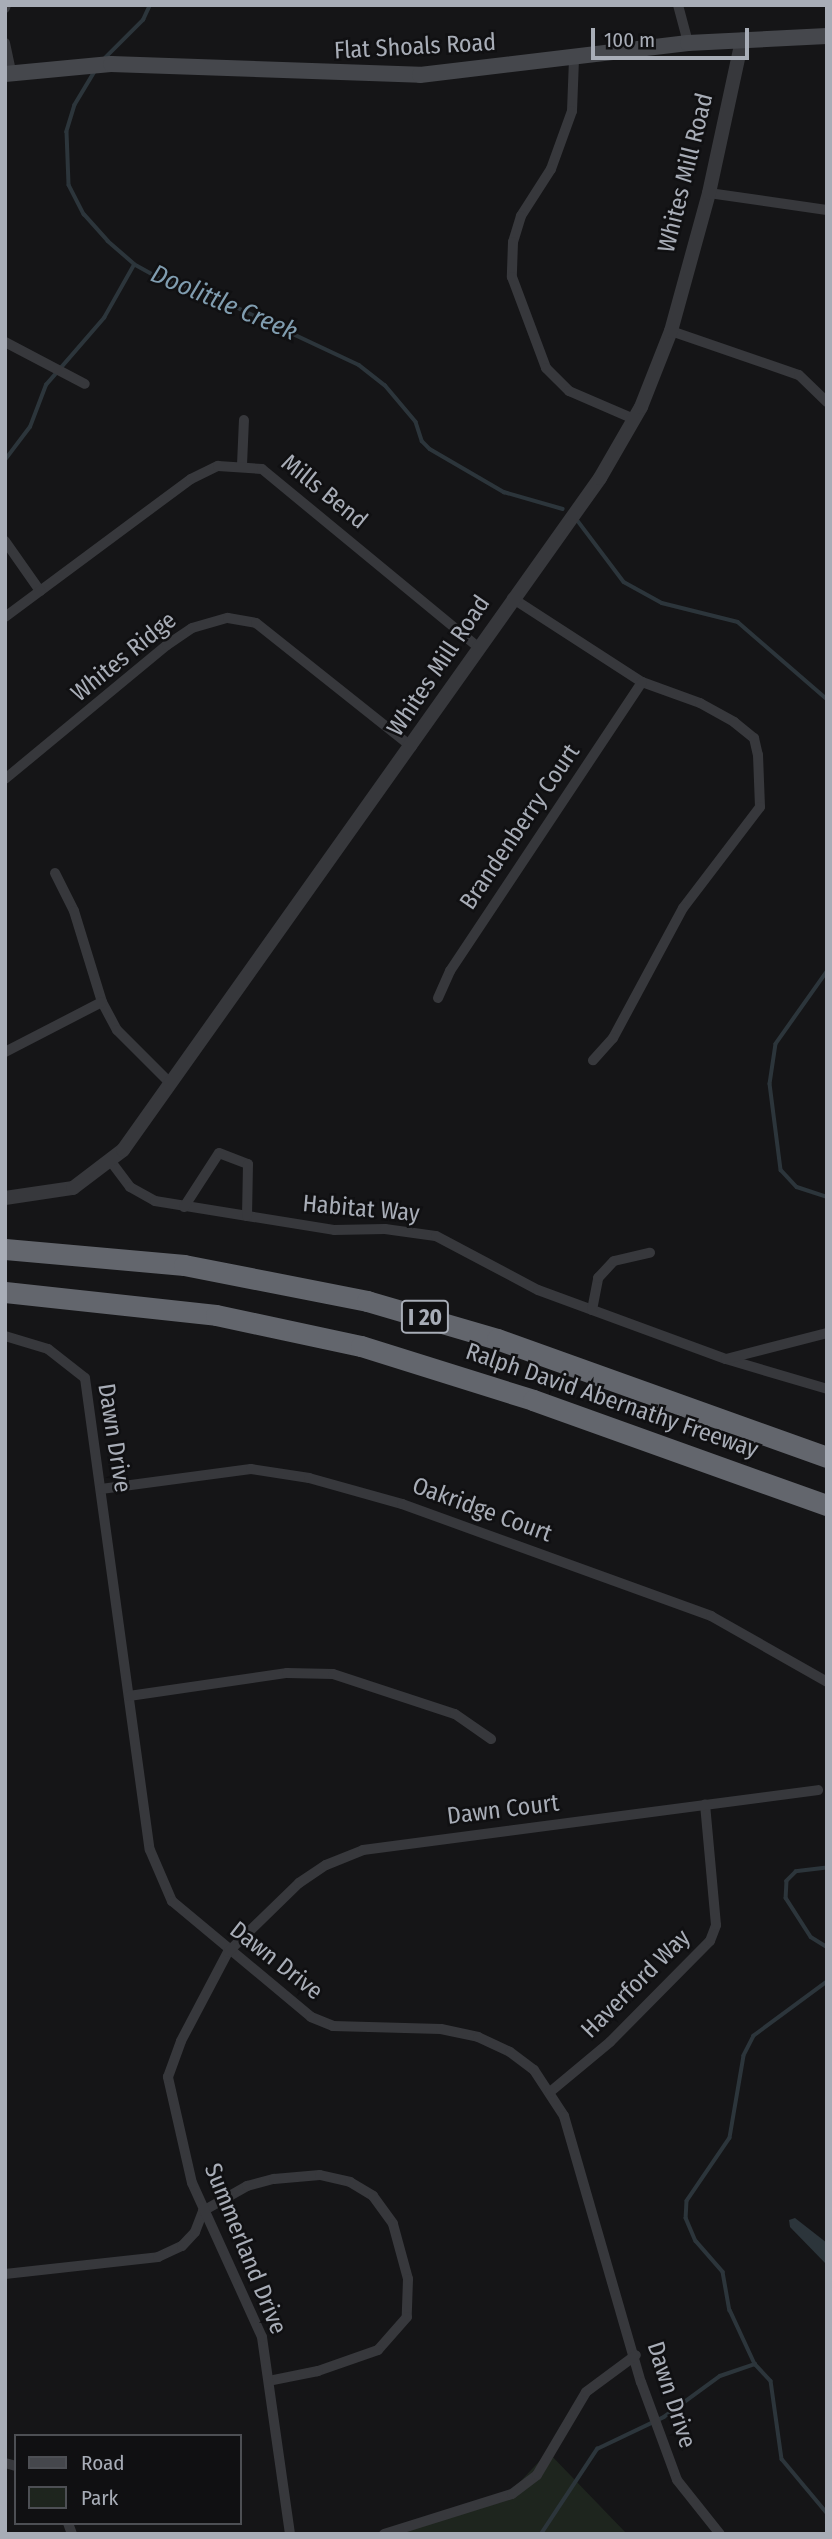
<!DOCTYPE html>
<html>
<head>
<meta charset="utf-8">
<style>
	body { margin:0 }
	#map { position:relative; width:832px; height:2539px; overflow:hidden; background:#151517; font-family:"Fira Sans Condensed",sans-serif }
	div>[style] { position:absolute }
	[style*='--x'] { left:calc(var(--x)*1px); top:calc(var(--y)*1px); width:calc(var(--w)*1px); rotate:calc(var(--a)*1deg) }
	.green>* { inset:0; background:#1e251e }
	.water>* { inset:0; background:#2c353b }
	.stream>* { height:3.5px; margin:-1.75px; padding:0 1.75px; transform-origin:1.75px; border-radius:1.75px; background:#2c353b }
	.minor>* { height:10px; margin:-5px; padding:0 5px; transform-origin:5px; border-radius:5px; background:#37383c }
	.tertiary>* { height:14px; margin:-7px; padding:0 7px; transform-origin:7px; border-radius:7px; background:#37383c }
	.secondary>* { height:16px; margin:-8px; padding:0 8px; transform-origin:8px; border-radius:8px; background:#45474c }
	.motorway>* { height:21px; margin:-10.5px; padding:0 10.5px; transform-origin:10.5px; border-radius:10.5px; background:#63666d }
	span { translate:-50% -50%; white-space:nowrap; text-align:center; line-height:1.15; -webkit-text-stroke:5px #101012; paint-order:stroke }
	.shield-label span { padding:2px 5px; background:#101012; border:2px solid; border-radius:5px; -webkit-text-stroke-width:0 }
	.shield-label { font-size:23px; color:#a8adb7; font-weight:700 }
	.street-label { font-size:24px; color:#a8adb7 }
	.water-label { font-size:26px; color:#809db0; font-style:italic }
	.frame { position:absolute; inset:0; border:7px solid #a8adb7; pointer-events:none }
	.legend { position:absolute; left:14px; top:2434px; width:228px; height:91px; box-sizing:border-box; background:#101012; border:2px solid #4d4f54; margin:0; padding:9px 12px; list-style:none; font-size:21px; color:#a8adb7 }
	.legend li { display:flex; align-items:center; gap:14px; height:35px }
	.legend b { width:35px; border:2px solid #4d4f54 }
	.scale { position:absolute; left:591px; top:28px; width:158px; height:32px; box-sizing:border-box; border:4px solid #a8adb7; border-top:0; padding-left:9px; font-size:21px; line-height:24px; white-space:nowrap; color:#a8adb7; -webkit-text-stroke:5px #101012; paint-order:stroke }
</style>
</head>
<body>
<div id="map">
	<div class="green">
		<div style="clip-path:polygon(548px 2452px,627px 2534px,403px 2534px,418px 2523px,501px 2502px)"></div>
	</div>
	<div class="water">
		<div style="clip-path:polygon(795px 2218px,827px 2243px,827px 2265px,790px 2227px,789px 2220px)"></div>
	</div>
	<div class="stream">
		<div style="--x:105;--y:58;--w:54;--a:-45"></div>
		<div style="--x:143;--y:20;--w:17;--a:-65"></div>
		<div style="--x:96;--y:70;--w:41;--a:121"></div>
		<div style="--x:75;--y:105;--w:28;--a:107"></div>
		<div style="--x:67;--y:132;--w:53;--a:87.8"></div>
		<div style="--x:69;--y:185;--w:33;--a:63"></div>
		<div style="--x:84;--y:214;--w:36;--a:48"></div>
		<div style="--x:108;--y:241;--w:35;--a:41"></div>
		<div style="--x:134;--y:264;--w:31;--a:29"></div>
		<div style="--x:161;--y:279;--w:45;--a:16.8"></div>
		<div style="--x:204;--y:292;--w:171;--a:25.2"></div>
		<div style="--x:359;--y:365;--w:33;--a:38"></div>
		<div style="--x:385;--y:385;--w:48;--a:50"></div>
		<div style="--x:416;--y:422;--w:20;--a:72"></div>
		<div style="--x:422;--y:441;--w:11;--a:45"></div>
		<div style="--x:430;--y:449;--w:86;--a:30.2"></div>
		<div style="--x:504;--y:492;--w:61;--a:16.1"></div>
		<div style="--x:5;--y:460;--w:41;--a:-52.9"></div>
		<div style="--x:30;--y:427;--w:45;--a:-69.1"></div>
		<div style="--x:46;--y:385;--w:89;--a:-49.1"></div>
		<div style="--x:104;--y:318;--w:61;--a:-60.5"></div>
		<div style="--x:578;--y:521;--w:76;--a:53"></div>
		<div style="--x:624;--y:582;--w:43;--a:28.9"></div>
		<div style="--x:662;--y:603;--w:78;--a:14"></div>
		<div style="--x:738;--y:622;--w:118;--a:40.9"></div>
		<div style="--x:827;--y:972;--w:88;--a:125.3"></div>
		<div style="--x:776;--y:1044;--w:40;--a:98.5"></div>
		<div style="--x:770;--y:1084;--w:87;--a:82.7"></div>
		<div style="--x:781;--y:1170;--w:23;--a:47"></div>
		<div style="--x:797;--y:1187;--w:32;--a:18"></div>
		<div style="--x:827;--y:1868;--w:31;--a:173"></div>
		<div style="--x:796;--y:1872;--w:13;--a:135"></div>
		<div style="--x:787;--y:1881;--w:17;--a:93"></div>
		<div style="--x:786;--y:1898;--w:46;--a:57.3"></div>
		<div style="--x:811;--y:1937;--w:19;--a:32"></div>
		<div style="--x:827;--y:1982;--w:91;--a:143.5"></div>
		<div style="--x:754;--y:2036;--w:22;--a:117"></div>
		<div style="--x:744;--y:2056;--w:83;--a:99.7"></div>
		<div style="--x:730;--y:2138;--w:76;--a:124.3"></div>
		<div style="--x:687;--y:2201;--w:17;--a:93"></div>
		<div style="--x:686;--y:2218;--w:25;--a:67"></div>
		<div style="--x:696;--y:2241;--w:41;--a:48.9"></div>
		<div style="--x:723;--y:2272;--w:39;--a:80"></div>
		<div style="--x:730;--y:2310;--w:60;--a:65.2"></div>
		<div style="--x:755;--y:2364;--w:23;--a:47"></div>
		<div style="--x:771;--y:2381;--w:79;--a:82"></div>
		<div style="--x:782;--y:2459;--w:70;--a:50.2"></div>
		<div style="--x:541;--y:2534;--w:102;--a:-56.6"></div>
		<div style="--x:597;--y:2449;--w:74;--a:-25.5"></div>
		<div style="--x:664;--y:2417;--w:69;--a:-36.2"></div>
		<div style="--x:720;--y:2376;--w:37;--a:-19"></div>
	</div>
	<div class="minor">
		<div style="--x:678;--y:5;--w:39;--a:75"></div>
		<div style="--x:5;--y:8;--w:3;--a:-72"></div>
		<div style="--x:5;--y:43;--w:30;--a:78"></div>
		<div style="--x:574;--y:59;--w:52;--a:92.2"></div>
		<div style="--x:572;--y:111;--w:62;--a:109.9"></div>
		<div style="--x:551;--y:169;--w:56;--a:122.6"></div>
		<div style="--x:521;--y:216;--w:27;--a:107"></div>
		<div style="--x:513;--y:242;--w:35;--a:92"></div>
		<div style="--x:512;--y:277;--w:97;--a:69.5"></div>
		<div style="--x:546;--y:368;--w:33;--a:45"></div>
		<div style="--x:569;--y:391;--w:71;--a:23.3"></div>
		<div style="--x:709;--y:193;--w:119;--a:8.2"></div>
		<div style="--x:671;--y:331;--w:135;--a:19"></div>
		<div style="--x:799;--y:375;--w:39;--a:44"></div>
		<div style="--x:5;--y:342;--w:90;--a:27.7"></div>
		<div style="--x:242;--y:465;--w:45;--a:-87.5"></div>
		<div style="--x:5;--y:541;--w:61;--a:55"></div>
		<div style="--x:40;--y:591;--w:188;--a:-36.6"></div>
		<div style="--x:191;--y:479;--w:30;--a:-26"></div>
		<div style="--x:218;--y:466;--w:44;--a:3.9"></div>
		<div style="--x:262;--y:469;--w:281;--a:39.5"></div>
		<div style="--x:512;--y:598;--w:155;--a:32.9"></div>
		<div style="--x:642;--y:682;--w:62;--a:19.9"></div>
		<div style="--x:700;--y:703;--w:39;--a:29"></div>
		<div style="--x:734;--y:722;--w:26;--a:39"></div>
		<div style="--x:754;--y:738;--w:17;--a:77"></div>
		<div style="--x:758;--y:755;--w:52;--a:87.8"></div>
		<div style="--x:760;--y:807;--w:127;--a:127.3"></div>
		<div style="--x:683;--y:908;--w:148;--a:118.3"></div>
		<div style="--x:613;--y:1038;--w:30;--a:132"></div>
		<div style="--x:5;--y:617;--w:44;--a:-36.6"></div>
		<div style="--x:5;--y:779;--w:210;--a:-39.6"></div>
		<div style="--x:167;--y:645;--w:30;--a:-34"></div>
		<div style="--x:192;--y:628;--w:37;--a:-16"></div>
		<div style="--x:228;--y:618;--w:28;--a:10"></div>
		<div style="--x:256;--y:623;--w:199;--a:38.5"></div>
		<div style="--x:55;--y:873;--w:42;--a:63.4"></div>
		<div style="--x:74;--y:911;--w:95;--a:72.9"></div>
		<div style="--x:102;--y:1002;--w:32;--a:62"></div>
		<div style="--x:117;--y:1030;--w:75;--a:45"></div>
		<div style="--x:438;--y:998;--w:30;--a:-66"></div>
		<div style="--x:450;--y:971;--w:347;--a:-56.4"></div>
		<div style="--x:5;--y:1052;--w:109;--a:-27.3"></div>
		<div style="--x:112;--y:1163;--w:30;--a:53"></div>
		<div style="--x:130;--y:1187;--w:29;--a:29"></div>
		<div style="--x:155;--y:1201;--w:181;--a:9.2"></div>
		<div style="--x:334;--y:1230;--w:51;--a:-1.1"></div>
		<div style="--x:385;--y:1229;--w:51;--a:7.8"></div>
		<div style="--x:436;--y:1236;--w:115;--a:27.9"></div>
		<div style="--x:538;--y:1290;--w:200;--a:20.2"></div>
		<div style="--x:726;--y:1359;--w:105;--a:16.5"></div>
		<div style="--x:184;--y:1207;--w:64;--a:-57.1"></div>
		<div style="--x:219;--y:1153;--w:31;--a:21"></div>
		<div style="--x:248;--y:1164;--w:52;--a:91.1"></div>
		<div style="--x:592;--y:1310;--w:33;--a:-79"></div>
		<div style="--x:598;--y:1278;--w:23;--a:-47"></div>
		<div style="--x:614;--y:1261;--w:37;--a:-13"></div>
		<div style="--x:5;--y:1336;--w:45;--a:16.8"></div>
		<div style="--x:48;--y:1349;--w:47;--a:38.1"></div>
		<div style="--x:85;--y:1378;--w:476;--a:82.2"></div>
		<div style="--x:150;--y:1850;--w:56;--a:66.7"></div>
		<div style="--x:172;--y:1901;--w:181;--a:39.8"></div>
		<div style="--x:311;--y:2017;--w:24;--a:22"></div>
		<div style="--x:333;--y:2026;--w:108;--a:1.6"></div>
		<div style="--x:441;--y:2029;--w:38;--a:12"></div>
		<div style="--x:478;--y:2037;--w:35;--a:25"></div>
		<div style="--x:510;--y:2052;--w:30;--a:37"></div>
		<div style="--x:534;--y:2070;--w:55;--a:56.9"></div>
		<div style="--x:564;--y:2116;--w:277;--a:73.9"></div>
		<div style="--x:641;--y:2382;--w:104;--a:69.8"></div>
		<div style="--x:677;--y:2480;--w:69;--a:51.5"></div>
		<div style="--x:726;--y:1359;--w:104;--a:-14.4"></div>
		<div style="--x:101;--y:1489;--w:151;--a:-7.6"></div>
		<div style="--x:251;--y:1469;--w:59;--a:8.8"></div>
		<div style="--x:309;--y:1478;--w:97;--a:15.6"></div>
		<div style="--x:402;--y:1504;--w:329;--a:19.9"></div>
		<div style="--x:711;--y:1616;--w:133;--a:29.6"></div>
		<div style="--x:129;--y:1696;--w:160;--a:-8.3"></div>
		<div style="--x:287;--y:1673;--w:46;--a:1.2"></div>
		<div style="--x:333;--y:1674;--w:128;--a:18.2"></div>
		<div style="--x:455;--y:1714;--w:44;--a:34.8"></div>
		<div style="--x:550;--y:2092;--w:78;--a:-39.8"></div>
		<div style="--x:610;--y:2042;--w:142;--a:-45.3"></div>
		<div style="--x:710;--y:1941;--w:17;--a:-69"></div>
		<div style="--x:716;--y:1925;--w:121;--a:-95.2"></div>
		<div style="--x:5;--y:2274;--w:154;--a:-6.3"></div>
		<div style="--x:158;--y:2257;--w:26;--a:-25"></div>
		<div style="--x:182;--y:2246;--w:19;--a:-47"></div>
		<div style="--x:195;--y:2232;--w:22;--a:-69"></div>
		<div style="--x:203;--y:2211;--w:51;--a:-29.6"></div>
		<div style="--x:247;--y:2186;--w:28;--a:-15"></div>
		<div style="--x:274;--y:2179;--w:46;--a:-5"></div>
		<div style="--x:320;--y:2175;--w:31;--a:13"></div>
		<div style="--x:350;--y:2182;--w:27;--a:31"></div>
		<div style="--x:373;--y:2196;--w:34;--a:54"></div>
		<div style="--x:393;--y:2224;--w:57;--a:74.7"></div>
		<div style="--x:408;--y:2279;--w:38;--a:92"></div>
		<div style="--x:407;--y:2317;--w:44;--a:131.3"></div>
		<div style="--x:378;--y:2350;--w:64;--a:160.7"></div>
		<div style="--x:318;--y:2371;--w:50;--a:168.5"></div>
		<div style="--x:5;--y:2463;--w:11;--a:15"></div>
		<div style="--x:68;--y:2523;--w:12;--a:70"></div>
		<div style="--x:290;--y:2534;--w:199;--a:-98.1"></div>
		<div style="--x:262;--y:2337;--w:169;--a:-114.4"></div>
		<div style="--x:192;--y:2183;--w:109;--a:-102.8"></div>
		<div style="--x:168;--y:2077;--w:38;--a:-70"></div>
		<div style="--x:181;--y:2041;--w:101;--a:-62.2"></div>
		<div style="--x:228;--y:1952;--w:99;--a:-44.2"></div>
		<div style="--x:299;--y:1883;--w:32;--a:-34"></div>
		<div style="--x:326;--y:1865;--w:40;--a:-22"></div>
		<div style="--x:363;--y:1850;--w:459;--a:-7.5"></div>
		<div style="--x:384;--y:2534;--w:134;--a:-17.4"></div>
		<div style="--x:512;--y:2494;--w:31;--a:-37"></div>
		<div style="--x:537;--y:2475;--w:96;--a:-59.4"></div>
		<div style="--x:586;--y:2392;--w:62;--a:-36.5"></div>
	</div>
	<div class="tertiary">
		<div style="--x:5;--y:1198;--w:69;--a:-8.4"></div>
		<div style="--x:73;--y:1188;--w:63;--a:-37.2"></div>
		<div style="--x:123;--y:1150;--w:824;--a:-54.63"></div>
		<div style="--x:600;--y:478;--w:82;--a:-60"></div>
		<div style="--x:641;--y:407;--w:82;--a:-68.5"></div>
		<div style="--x:671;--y:331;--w:143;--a:-74.6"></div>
		<div style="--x:709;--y:193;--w:157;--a:-77.8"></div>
	</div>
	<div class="secondary">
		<div style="--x:5;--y:74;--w:106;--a:-5.4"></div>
		<div style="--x:111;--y:64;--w:309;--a:2"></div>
		<div style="--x:420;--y:75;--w:270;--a:-6.8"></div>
		<div style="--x:688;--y:43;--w:139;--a:-2.9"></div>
	</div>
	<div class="motorway">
		<div style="--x:5;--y:1249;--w:180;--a:5.1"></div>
		<div style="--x:184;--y:1265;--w:187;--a:11.1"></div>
		<div style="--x:367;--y:1301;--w:135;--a:16.3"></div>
		<div style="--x:497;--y:1339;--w:350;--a:19.7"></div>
		<div style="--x:5;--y:1292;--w:212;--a:6.2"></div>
		<div style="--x:216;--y:1315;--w:148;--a:12.1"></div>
		<div style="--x:361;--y:1346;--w:180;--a:17.4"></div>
		<div style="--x:533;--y:1400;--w:312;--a:19.7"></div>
	</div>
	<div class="shield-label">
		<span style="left:425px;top:1317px">I 20</span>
	</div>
	<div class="street-label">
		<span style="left:415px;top:47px;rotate:-3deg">Flat Shoals Road</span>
		<span style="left:686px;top:173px;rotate:-76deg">Whites Mill Road</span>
		<span style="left:324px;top:492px;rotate:39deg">Mills Bend</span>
		<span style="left:124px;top:657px;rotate:-39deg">Whites Ridge</span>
		<span style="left:439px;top:666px;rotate:-56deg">Whites Mill Road</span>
		<span style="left:520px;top:827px;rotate:-56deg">Brandenberry Court</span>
		<span style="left:361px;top:1209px;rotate:5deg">Habitat Way</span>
		<span style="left:612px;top:1401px;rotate:19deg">Ralph David Abernathy Freeway</span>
		<span style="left:114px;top:1438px;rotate:81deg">Dawn Drive</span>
		<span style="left:482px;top:1510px;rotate:20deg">Oakridge Court</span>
		<span style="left:503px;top:1810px;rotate:-7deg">Dawn Court</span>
		<span style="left:276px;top:1961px;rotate:38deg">Dawn Drive</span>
		<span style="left:636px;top:1984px;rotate:-45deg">Haverford Way</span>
		<span style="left:245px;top:2249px;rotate:68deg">Summerland Drive</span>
		<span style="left:671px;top:2395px;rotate:72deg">Dawn Drive</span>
	</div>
	<div class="water-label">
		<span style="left:224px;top:303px;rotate:23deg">Doolittle Creek</span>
	</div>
	<div class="frame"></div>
	<ul class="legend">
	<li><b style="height:9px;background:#45474c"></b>Road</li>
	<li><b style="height:19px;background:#1e251e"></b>Park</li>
	</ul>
	<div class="scale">100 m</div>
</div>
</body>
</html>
